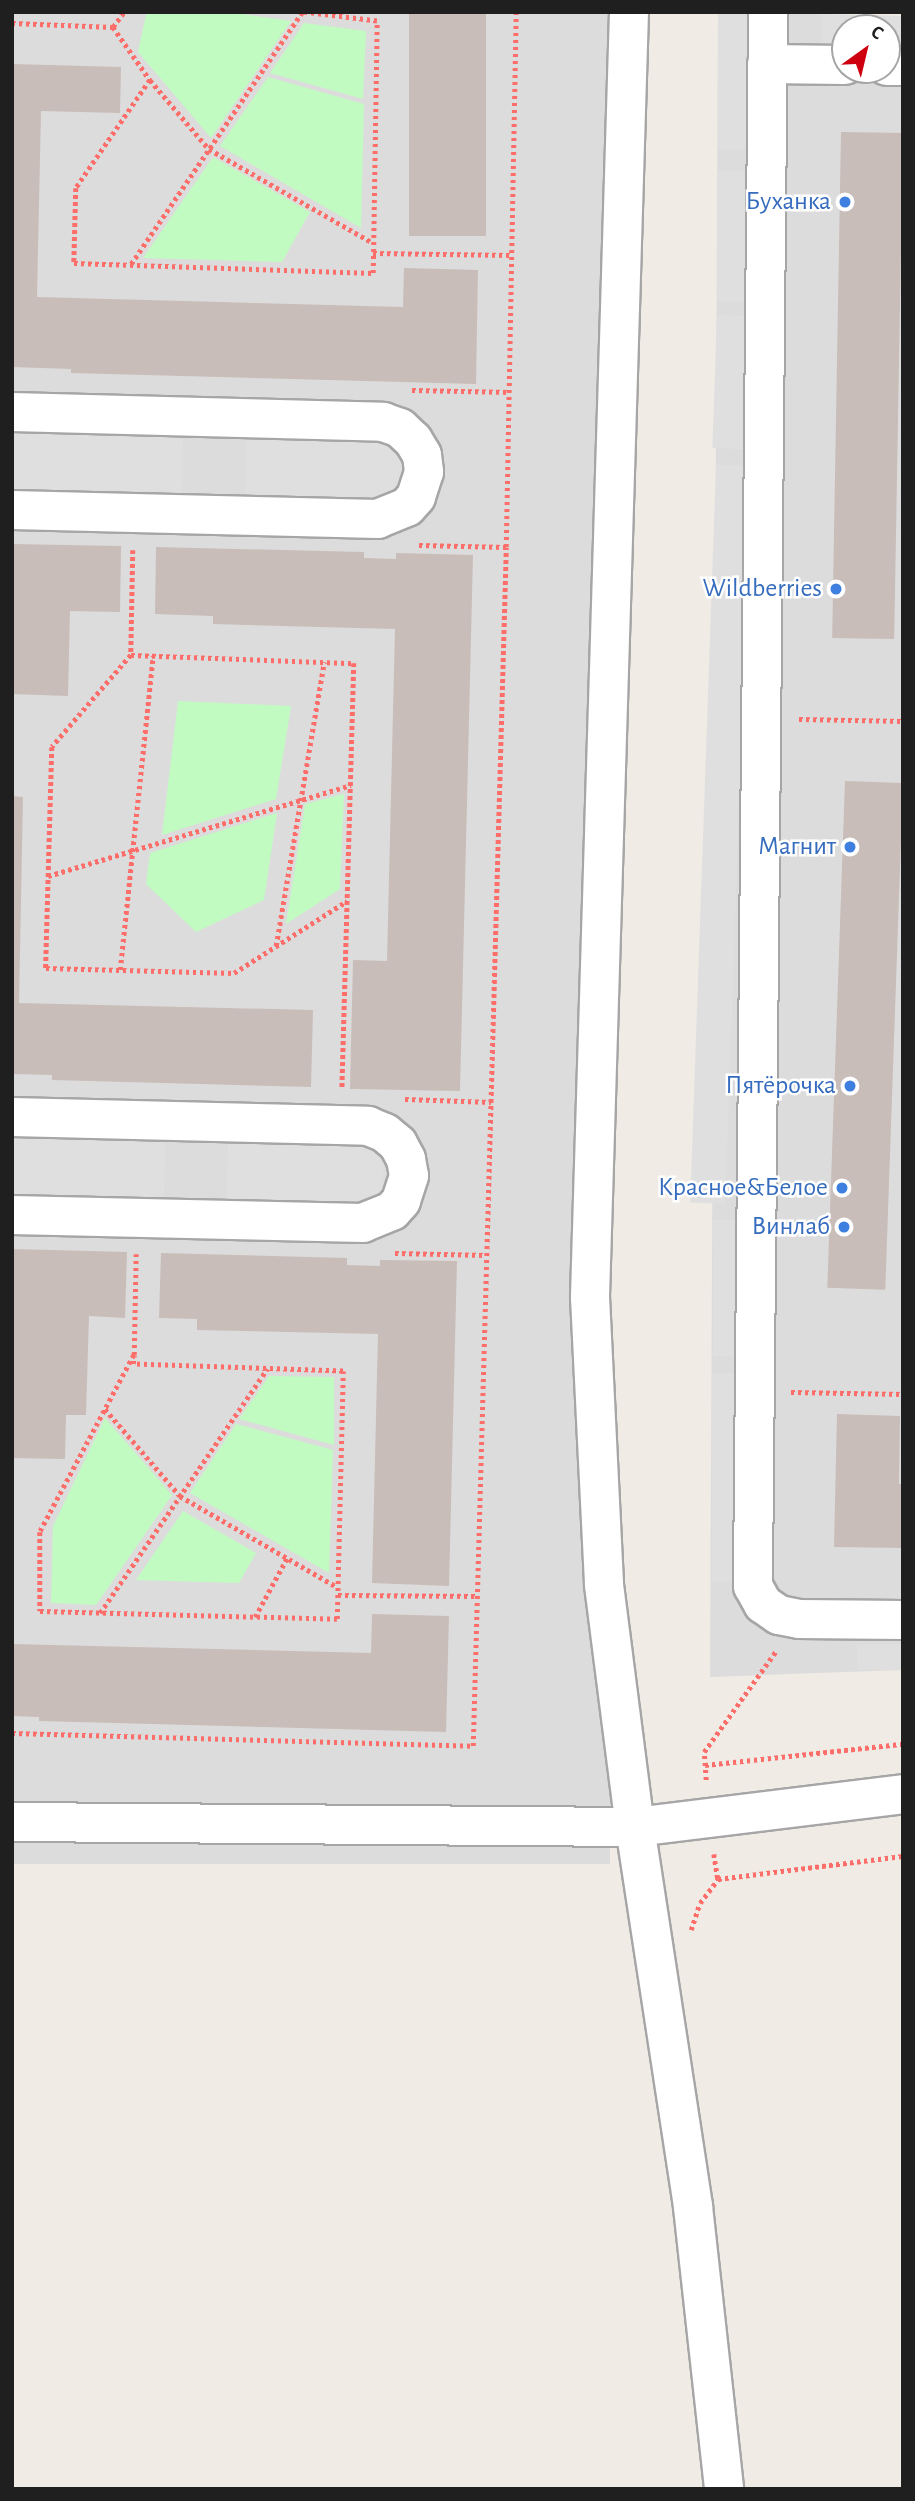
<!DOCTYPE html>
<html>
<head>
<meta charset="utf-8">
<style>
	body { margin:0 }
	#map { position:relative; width:915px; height:2501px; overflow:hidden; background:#f0ebe5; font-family:"Alegreya Sans",sans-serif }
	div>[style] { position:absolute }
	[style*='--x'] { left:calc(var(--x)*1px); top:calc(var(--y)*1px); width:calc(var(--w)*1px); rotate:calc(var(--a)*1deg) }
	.residential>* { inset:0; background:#dddcdc; transform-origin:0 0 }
	.park>* { inset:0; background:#c1fbc1 }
	.parking>* { inset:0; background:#dfdfdf; transform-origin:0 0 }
	.building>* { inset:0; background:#c8bdb8; transform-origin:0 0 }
	.path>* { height:4.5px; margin-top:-2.25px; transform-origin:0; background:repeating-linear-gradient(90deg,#fd6d69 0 3.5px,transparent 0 7px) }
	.roads { filter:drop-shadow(2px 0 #a6a6a6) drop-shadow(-2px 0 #a6a6a6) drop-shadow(0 2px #a6a6a6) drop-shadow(0 -2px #a6a6a6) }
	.minor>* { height:38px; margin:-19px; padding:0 19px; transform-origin:19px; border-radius:19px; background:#fff }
	.dots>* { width:19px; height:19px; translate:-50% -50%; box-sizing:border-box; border:4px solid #fff; border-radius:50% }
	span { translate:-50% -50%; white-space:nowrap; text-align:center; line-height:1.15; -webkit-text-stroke:5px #fff; paint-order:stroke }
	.shop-label { font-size:26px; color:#366cbe }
	.right { translate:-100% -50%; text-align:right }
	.frame { position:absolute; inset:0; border:14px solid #1f1f1f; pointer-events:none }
	.north { position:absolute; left:831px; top:14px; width:70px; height:70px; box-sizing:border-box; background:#fff; border:2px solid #a5a5a5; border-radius:50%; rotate:34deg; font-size:19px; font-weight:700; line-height:28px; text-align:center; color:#1f1f1f }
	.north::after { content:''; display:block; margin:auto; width:24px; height:32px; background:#ce0010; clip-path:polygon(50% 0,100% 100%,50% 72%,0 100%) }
</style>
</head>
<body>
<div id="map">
	<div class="residential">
		<div style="left:12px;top:12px;width:598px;height:1852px"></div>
		<div style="clip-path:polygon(evenodd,718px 12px,903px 16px,903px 1670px,710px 1677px,718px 12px,845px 28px,887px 28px,887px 70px,845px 70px,845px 28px)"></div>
	</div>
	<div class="park">
		<div style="clip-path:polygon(149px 12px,228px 12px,291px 21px,211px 138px,138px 52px,146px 15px)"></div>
		<div style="clip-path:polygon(304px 23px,366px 31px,363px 99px,270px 73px)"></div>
		<div style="clip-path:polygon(268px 77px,364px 104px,361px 228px,220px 146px)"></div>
		<div style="clip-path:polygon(213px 157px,310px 212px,282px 262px,143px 258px)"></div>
		<div style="clip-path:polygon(178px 701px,291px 706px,276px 799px,162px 835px)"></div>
		<div style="clip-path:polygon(344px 794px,340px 889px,286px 924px,305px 804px)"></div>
		<div style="clip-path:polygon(277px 813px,264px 900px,196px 932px,146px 884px,150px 853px)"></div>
		<div style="clip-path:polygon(269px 1376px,334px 1377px,334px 1445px,239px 1419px)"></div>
		<div style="clip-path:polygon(105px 1418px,172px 1495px,96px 1605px,51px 1603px,53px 1526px)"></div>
		<div style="clip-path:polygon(236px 1424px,333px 1450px,329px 1573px,190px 1493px)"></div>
		<div style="clip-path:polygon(183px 1511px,256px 1553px,239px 1583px,136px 1580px)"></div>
	</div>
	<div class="parking">
		<div style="left:718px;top:12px;width:37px;height:138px"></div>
		<div style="clip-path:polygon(821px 15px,903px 16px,903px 49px,887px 49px,887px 28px,845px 28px,845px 49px,821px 48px)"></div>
		<div style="left:717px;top:171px;width:36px;height:131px"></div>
		<div style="left:717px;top:315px;width:35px;height:133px;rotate:2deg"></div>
		<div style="left:12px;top:429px;width:171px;height:60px;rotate:1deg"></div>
		<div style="left:246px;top:435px;width:156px;height:60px;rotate:1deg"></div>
		<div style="left:716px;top:465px;width:35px;height:738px;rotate:2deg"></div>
		<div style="left:12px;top:1135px;width:153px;height:60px;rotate:1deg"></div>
		<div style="left:228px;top:1140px;width:156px;height:60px;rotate:1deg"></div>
		<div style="left:713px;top:1220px;width:31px;height:136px"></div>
		<div style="left:712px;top:1373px;width:31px;height:209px"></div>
		<div style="left:857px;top:1644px;width:46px;height:26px"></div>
	</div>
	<div class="building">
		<div style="left:409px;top:12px;width:77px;height:224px"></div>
		<div style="clip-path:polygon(12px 64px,121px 67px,120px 113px,41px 111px,37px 297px,403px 307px,404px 268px,478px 270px,476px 384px,71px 373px,71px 369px,12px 367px)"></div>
		<div style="left:841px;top:132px;width:62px;height:506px;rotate:1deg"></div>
		<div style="clip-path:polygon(12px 544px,121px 546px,120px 612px,70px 611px,68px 696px,12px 694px)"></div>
		<div style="clip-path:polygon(156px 547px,364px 552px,364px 558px,396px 559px,396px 553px,473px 555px,460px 1091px,350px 1089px,353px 960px,387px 961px,395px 629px,213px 624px,213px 616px,155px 614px)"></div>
		<div style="left:845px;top:781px;width:58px;height:507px;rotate:2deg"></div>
		<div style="clip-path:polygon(12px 796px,23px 797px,19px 1003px,313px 1010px,311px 1087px,52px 1080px,52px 1075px,12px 1074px)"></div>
		<div style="clip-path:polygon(12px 1249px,127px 1252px,125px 1318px,89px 1316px,86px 1415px,66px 1415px,65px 1459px,12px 1458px)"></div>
		<div style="clip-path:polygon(161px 1253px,347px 1258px,347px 1265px,380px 1266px,380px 1260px,457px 1261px,449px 1586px,372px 1583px,378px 1334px,197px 1330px,197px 1319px,159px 1318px)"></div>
		<div style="clip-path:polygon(837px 1414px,900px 1416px,899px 1484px,903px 1484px,903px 1548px,834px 1547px)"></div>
		<div style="clip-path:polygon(372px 1614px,449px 1616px,446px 1732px,39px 1721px,39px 1717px,12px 1716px,12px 1644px,371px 1653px)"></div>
	</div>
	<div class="path">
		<div style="--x:12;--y:23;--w:101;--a:2.3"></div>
		<div style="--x:113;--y:27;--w:65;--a:55.1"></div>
		<div style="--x:150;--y:80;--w:131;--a:124.4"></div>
		<div style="--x:76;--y:188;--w:75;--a:91.5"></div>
		<div style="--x:74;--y:263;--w:299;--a:1.9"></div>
		<div style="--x:373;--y:273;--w:252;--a:-89.1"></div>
		<div style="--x:377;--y:21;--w:74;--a:-173"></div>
		<div style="--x:113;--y:27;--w:19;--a:-54"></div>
		<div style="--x:150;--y:80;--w:91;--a:49.5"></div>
		<div style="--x:209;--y:149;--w:189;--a:29.8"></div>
		<div style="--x:373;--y:253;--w:138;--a:0.8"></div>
		<div style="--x:131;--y:264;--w:305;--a:-55.8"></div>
		<div style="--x:412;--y:390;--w:98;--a:1.2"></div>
		<div style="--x:419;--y:545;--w:87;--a:1.3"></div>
		<div style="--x:133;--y:550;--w:105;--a:91.1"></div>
		<div style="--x:131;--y:655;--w:223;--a:2.1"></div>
		<div style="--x:354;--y:663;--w:426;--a:91.6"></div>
		<div style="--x:131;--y:655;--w:121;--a:130.7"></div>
		<div style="--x:52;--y:747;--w:221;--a:91.6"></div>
		<div style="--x:46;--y:968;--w:188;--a:1.5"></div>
		<div style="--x:234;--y:973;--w:134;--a:-32.5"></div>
		<div style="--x:799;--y:719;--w:104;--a:1.1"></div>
		<div style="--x:48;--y:876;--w:316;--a:-16.7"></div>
		<div style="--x:276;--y:946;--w:288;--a:-80.4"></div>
		<div style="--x:120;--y:970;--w:316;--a:-84"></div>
		<div style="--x:405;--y:1099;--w:86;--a:2"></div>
		<div style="--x:395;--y:1253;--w:91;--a:1.3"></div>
		<div style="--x:134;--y:1355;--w:200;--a:118"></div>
		<div style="--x:40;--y:1532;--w:79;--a:90"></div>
		<div style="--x:40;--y:1611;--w:297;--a:1.5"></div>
		<div style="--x:337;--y:1619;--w:248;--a:-88.6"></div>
		<div style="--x:343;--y:1371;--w:210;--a:-178.1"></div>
		<div style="--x:133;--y:1364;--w:9;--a:-84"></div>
		<div style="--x:134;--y:1355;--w:101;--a:-88.9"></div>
		<div style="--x:791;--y:1392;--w:112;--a:1"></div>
		<div style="--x:105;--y:1409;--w:115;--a:49.2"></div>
		<div style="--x:180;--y:1496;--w:181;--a:30.1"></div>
		<div style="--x:338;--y:1595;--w:139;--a:0.4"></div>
		<div style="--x:100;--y:1613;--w:296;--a:-55.6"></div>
		<div style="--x:255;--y:1617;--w:67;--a:-61.5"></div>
		<div style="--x:12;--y:1733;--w:461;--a:1.6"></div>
		<div style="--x:473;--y:1746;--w:1199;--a:-88.42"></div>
		<div style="--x:506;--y:547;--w:535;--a:-88.93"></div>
		<div style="--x:705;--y:1765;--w:199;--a:-6.1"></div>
		<div style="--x:706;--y:1780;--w:28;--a:-94"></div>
		<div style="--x:704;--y:1752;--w:124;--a:-54.5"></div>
		<div style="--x:714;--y:1854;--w:25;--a:81"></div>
		<div style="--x:718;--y:1879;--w:186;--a:-7.1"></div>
		<div style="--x:691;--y:1930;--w:28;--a:-72"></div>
		<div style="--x:700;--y:1903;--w:30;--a:-53"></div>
	</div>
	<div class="roads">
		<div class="minor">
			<div style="--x:629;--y:12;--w:1286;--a:91.74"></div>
			<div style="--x:590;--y:1297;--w:288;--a:87.2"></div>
			<div style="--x:604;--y:1585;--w:244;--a:82.7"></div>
			<div style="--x:635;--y:1827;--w:384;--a:81.3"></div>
			<div style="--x:693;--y:2207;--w:284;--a:83.7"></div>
			<div style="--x:768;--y:12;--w:1574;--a:90.55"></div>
			<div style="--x:753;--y:1586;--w:21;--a:61"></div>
			<div style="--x:763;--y:1604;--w:19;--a:35"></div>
			<div style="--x:779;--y:1615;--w:20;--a:11"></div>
			<div style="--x:799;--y:1619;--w:104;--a:0.6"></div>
			<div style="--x:767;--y:64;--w:78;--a:0.7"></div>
			<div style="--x:887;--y:66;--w:16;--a:0"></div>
			<div style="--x:12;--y:412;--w:371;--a:1.5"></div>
			<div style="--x:383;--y:422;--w:18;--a:19"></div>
			<div style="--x:400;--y:428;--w:18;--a:43"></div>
			<div style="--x:413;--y:440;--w:17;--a:59"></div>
			<div style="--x:422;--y:455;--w:17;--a:83"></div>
			<div style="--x:424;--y:472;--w:26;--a:108"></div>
			<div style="--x:416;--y:497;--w:13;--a:132"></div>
			<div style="--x:407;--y:507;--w:31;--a:158"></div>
			<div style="--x:378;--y:519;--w:366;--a:-178.6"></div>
			<div style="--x:12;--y:1117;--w:356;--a:1.4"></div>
			<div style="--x:368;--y:1126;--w:18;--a:22"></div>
			<div style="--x:385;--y:1133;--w:17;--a:40"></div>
			<div style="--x:398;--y:1144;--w:17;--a:62"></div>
			<div style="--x:406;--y:1159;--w:17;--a:80"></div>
			<div style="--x:409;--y:1176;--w:26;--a:108"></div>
			<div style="--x:401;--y:1201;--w:13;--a:132"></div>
			<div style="--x:392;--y:1211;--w:31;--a:158"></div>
			<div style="--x:363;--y:1223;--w:351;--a:-178.7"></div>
			<div style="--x:12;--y:1822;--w:623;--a:0.46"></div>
			<div style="--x:635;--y:1827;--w:270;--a:-7"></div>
		</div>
	</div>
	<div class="dots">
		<div style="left:845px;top:202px;background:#3f7fe0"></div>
		<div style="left:836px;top:589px;background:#3f7fe0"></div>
		<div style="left:850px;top:847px;background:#3f7fe0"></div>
		<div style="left:850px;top:1086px;background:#3f7fe0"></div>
		<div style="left:842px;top:1188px;background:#3f7fe0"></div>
		<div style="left:844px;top:1227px;background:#3f7fe0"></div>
	</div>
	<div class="shop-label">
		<span class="right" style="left:831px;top:202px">Буханка</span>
		<span class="right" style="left:822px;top:589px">Wildberries</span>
		<span class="right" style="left:836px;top:847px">Магнит</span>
		<span class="right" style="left:836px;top:1086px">Пятёрочка</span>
		<span class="right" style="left:828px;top:1188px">Красное&amp;Белое</span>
		<span class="right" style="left:830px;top:1227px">Винлаб</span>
	</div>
	<div class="frame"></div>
	<div class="north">С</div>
</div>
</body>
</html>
